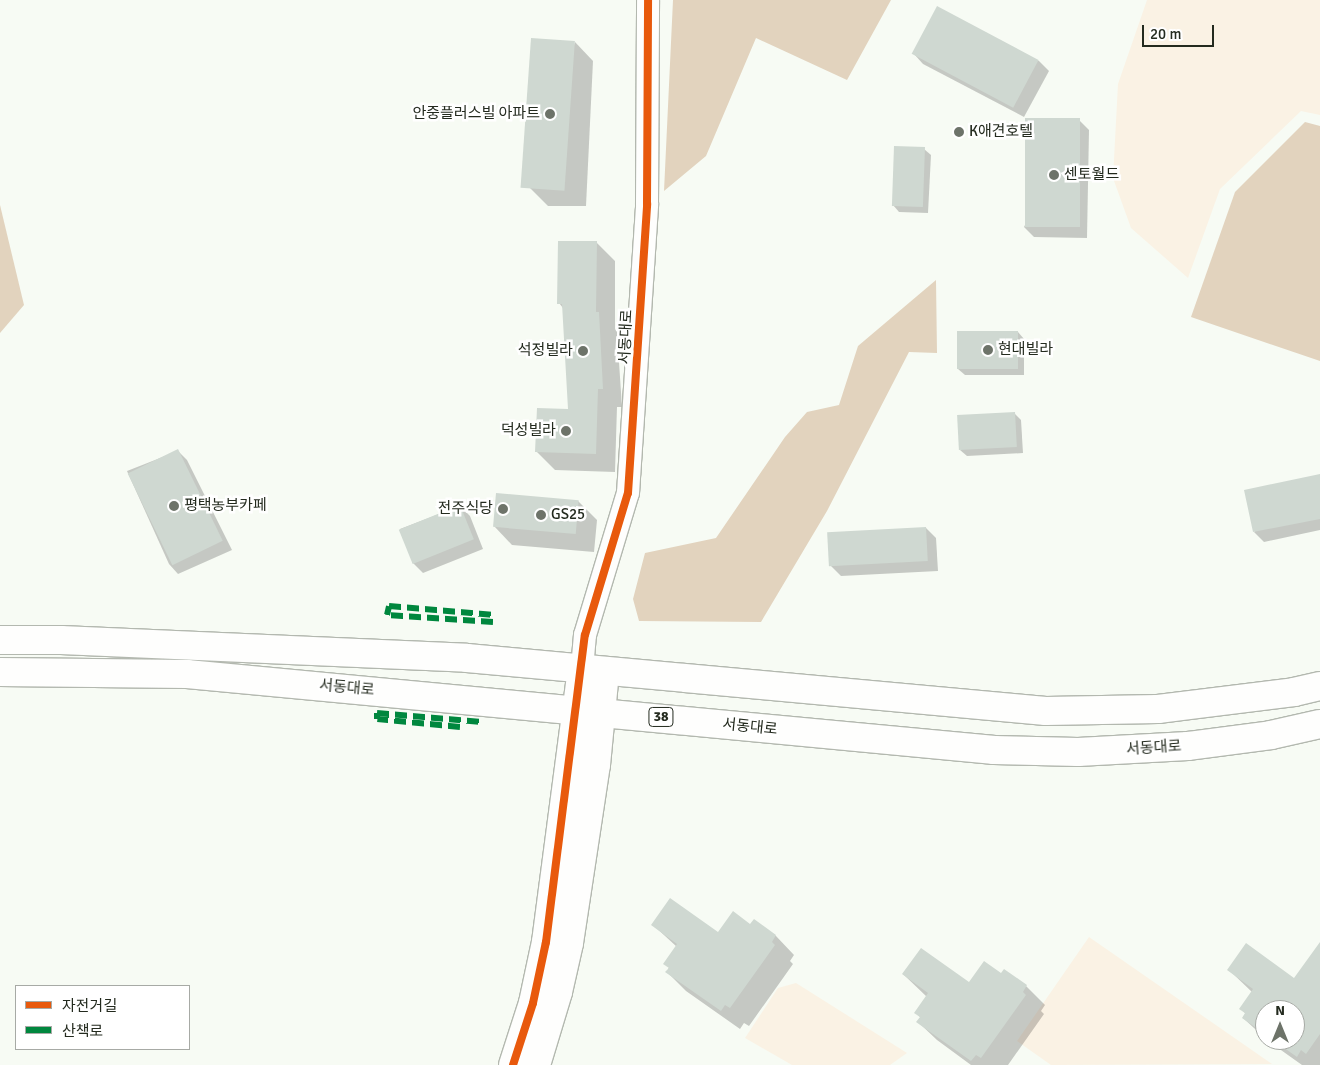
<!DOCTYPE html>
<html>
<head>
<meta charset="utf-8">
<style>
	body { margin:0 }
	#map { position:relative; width:1320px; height:1065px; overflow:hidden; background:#f7fbf4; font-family:Signika,"Noto Sans KR",sans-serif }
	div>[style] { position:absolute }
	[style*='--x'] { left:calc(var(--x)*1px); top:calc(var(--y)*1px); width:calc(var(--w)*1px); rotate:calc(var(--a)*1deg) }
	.green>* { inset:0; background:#faf2e4 }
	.forest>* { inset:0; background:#e2d3be }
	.shadow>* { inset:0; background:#0003 }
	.building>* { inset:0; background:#cfd8d1; transform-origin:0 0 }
	.roads { filter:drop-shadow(1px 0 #b3b8af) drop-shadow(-1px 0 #b3b8af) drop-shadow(0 1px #b3b8af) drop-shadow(0 -1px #b3b8af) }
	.street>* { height:22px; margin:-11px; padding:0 11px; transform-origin:11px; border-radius:11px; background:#fefefd }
	.secondary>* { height:28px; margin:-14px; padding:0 14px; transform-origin:14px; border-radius:14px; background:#fefefd }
	.primary>* { height:28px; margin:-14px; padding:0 14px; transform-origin:14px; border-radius:14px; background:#fefefd }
	.quiet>* { height:6px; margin-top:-3px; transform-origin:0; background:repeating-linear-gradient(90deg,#00873e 0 12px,transparent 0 18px) }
	.cycleway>* { height:8px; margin:-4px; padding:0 4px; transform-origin:4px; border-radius:4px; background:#e8590c }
	.dots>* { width:14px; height:14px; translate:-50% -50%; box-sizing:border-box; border:2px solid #fff; border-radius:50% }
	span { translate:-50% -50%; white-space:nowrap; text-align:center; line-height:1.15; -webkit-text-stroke:5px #fff; paint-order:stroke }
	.shield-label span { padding:1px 4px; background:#fff; border:1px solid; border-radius:4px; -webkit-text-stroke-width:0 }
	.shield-label { font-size:14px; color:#232a1e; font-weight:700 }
	.poi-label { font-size:15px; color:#232a1e }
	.right { translate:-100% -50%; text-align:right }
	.left { translate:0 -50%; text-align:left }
	.street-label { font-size:15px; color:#232a1e }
	.legend { position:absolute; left:15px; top:985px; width:175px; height:65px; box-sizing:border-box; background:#fff; border:1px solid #a7aaa5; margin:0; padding:6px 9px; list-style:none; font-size:15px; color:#232a1e }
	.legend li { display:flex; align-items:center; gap:10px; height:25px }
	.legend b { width:25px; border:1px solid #a7aaa5 }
	.north { position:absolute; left:1255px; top:1000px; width:50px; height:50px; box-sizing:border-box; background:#fff; border:1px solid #a7aaa5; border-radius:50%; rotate:0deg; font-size:14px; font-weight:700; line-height:20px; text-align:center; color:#232a1e }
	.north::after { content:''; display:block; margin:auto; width:18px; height:22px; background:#6d7369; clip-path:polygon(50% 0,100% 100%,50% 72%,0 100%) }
	.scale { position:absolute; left:1142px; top:25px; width:72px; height:22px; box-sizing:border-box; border:2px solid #232a1e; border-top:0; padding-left:6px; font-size:15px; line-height:18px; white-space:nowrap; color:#232a1e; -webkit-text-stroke:4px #fff; paint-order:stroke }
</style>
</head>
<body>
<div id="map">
	<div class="green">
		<div style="clip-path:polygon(1147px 0,1320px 0,1320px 115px,1301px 111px,1220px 189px,1188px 278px,1131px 228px,1113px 178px,1118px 84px)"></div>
		<div style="clip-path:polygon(1089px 937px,1272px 1064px,1051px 1065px,1017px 1041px)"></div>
		<div style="clip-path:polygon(796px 983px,907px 1053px,890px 1065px,792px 1065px,745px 1038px,778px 988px)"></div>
	</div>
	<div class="forest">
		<div style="clip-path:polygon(673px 0,891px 0,847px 80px,756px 38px,706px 156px,664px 191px)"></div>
		<div style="clip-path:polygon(1305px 122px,1320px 126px,1320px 361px,1191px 317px,1235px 192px)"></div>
		<div style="clip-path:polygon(0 205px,24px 305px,0 333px)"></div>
		<div style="clip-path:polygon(936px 280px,937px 353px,909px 352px,827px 511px,761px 622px,639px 621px,633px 599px,645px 553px,716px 538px,785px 437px,807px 412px,839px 405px,858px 346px)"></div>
	</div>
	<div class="shadow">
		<div style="clip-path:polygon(938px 8px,1039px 61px,1049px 71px,1024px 117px,923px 64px,914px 54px)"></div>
		<div style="clip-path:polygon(575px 42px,593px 61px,586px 206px,548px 206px,529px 187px)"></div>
		<div style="clip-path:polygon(1079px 120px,1089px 130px,1087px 238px,1034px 237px,1024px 227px)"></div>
		<div style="clip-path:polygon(924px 149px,931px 155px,928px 213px,899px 212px,893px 205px)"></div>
		<div style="clip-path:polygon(596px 242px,615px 261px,615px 329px,617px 332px,622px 407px,617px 407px,615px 472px,555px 470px,536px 451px,570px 411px,563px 308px,559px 303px)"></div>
		<div style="clip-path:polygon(1018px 332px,1024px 339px,1024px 375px,965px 375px,958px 369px)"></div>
		<div style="clip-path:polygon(1014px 413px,1021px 420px,1023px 453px,967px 456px,960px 450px)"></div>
		<div style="clip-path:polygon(178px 451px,187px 460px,232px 550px,178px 574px,169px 564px,127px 471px)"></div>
		<div style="clip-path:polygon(1320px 475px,1320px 530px,1264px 542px,1254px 532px)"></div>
		<div style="clip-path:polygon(578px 501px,597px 520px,594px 552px,512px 545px,494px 526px)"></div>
		<div style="clip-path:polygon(460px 506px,470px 516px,483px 549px,423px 573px,413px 563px,400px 529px)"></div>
		<div style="clip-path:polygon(926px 528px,936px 538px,938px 571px,841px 576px,831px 566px)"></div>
		<div style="clip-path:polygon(754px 921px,776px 936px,794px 955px,790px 961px,793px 964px,749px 1026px,744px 1023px,740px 1029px,686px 991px,667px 972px,677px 947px,652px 924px,718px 934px,751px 926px)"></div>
		<div style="clip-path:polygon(1320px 966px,1320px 1065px,1302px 1065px,1267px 1040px,1295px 1040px,1295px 1010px,1265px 1010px,1265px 1038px,1243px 1018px,1246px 1014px,1241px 1009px,1253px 993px,1229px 970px,1294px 980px)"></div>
		<div style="clip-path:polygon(1005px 971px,1026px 986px,1045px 1005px,1041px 1011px,1044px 1014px,1008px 1065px,971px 1065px,937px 1040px,918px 1022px,921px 1018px,916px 1013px,927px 997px,903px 974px,969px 984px,1001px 975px)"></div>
	</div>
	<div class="building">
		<div style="left:937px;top:6px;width:115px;height:54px;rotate:28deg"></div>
		<div style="left:531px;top:38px;width:44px;height:150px;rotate:4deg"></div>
		<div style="left:1025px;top:118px;width:55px;height:109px"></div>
		<div style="left:894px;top:146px;width:31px;height:60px;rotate:2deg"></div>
		<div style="clip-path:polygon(558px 241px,597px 241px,596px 312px,599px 312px,603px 389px,598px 389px,596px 454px,535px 452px,537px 408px,568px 409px,562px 304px,557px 304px)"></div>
		<div style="left:957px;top:331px;width:61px;height:38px"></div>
		<div style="left:1015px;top:412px;width:35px;height:58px;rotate:87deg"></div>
		<div style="left:178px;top:449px;width:102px;height:56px;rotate:64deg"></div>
		<div style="clip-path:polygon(1320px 474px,1320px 519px,1253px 532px,1244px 490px)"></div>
		<div style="left:496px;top:493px;width:83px;height:34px;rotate:5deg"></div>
		<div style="left:460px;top:505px;width:37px;height:66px;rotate:68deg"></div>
		<div style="left:926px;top:527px;width:34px;height:99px;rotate:87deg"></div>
		<div style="clip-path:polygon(670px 898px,718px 932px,733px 911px,750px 924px,754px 919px,776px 935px,772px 942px,775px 945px,730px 1008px,725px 1005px,721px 1011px,665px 972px,669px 968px,663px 964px,677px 944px,651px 925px)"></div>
		<div style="clip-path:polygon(1320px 942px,1320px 1034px,1306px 1054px,1301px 1050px,1297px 1057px,1273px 1040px,1295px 1040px,1295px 1010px,1265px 1010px,1265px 1034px,1242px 1018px,1245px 1013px,1239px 1009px,1253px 989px,1227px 970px,1246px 943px,1294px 978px)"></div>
		<div style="clip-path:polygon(921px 948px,969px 982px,984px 961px,1001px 973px,1004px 969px,1027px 985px,1023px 992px,1026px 995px,981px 1058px,976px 1055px,971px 1061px,916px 1022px,920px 1017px,914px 1013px,928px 993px,902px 974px)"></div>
	</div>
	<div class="roads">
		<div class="street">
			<div style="--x:582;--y:669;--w:34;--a:-85"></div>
			<div style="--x:585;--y:635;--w:148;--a:-73.2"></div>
			<div style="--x:628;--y:493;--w:290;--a:-86.2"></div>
			<div style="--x:647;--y:204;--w:204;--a:-89.7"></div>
		</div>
		<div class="secondary">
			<div style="--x:513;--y:1065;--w:65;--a:-72.1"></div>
			<div style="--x:533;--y:1003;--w:62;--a:-78"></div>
			<div style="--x:546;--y:942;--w:275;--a:-82.5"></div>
			<div style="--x:536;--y:1065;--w:76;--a:-73.2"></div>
			<div style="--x:558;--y:992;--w:50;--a:-77.3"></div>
			<div style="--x:569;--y:943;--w:180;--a:-81.4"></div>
			<div style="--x:596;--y:765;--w:94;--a:-84.5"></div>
		</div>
		<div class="primary">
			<div style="--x:0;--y:640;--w:61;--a:0"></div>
			<div style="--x:61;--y:640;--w:406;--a:2.5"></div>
			<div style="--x:467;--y:658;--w:581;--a:5.23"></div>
			<div style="--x:1046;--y:711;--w:112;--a:-1"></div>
			<div style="--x:1158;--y:709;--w:137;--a:-7.1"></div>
			<div style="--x:1294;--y:692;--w:27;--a:-13"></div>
			<div style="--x:0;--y:672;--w:187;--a:0.6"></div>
			<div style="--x:187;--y:674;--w:811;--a:5.38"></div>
			<div style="--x:994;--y:750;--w:84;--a:1.4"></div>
			<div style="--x:1078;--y:752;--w:110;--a:-3.1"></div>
			<div style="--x:1188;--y:746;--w:84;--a:-7.5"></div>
			<div style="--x:1271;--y:735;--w:50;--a:-12.7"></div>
		</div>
	</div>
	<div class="quiet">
		<div style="--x:493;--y:622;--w:106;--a:-176.2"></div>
		<div style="--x:387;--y:615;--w:9;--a:-77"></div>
		<div style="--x:389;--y:606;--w:106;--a:4.9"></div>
		<div style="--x:460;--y:727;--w:83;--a:-174.5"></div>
		<div style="--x:377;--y:719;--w:6;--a:-90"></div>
		<div style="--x:377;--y:713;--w:105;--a:4.9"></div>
	</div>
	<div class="cycleway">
		<div style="--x:513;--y:1065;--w:65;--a:-72.1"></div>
		<div style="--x:533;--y:1003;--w:62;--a:-78"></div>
		<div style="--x:546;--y:942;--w:309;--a:-82.8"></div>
		<div style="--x:585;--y:635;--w:148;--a:-73.2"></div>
		<div style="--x:628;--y:493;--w:290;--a:-86.2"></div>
		<div style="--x:647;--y:204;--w:204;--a:-89.7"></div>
	</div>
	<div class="dots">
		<div style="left:550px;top:114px;background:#6d7369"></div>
		<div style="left:959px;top:132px;background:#6d7369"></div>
		<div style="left:1054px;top:175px;background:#6d7369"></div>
		<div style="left:988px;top:350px;background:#6d7369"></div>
		<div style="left:583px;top:351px;background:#6d7369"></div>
		<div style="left:566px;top:431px;background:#6d7369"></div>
		<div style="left:174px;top:506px;background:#6d7369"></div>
		<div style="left:503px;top:509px;background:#6d7369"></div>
		<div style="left:541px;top:515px;background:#6d7369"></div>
	</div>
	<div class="shield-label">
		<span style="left:661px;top:717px">38</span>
	</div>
	<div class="poi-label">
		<span class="right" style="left:540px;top:114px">안중플러스빌 아파트</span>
		<span class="left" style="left:969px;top:132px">K애견호텔</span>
		<span class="left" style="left:1064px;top:175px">센토월드</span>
		<span class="left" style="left:998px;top:350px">현대빌라</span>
		<span class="right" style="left:573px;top:351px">석정빌라</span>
		<span class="right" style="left:556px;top:431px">덕성빌라</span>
		<span class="left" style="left:184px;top:506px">평택농부카페</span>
		<span class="right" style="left:493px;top:509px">전주식당</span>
		<span class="left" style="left:551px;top:515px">GS25</span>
	</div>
	<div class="street-label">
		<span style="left:626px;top:337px;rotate:-87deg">서동대로</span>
		<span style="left:347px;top:688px;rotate:5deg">서동대로</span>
		<span style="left:750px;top:727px;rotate:6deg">서동대로</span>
		<span style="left:1154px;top:748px;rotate:-4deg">서동대로</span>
	</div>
	<ul class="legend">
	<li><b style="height:6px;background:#e8590c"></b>자전거길</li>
	<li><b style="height:6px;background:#00873e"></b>산책로</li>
	</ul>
	<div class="north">N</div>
	<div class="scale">20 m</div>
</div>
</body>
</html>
